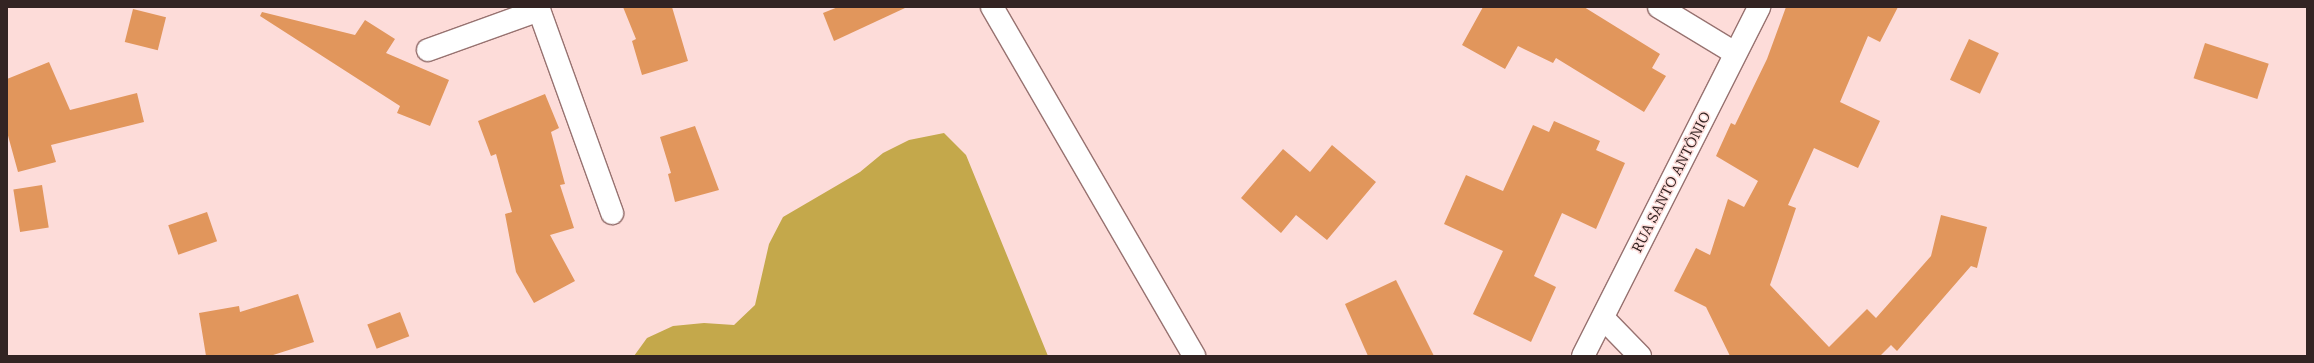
<!DOCTYPE html>
<html>
<head>
<meta charset="utf-8">
<style>
	body { margin:0 }
	#map { position:relative; width:2314px; height:363px; overflow:hidden; background:#fddcd9; font-family:"Roboto Serif",serif }
	div>[style] { position:absolute }
	[style*='--x'] { left:calc(var(--x)*1px); top:calc(var(--y)*1px); width:calc(var(--w)*1px); rotate:calc(var(--a)*1deg) }
	.forest>* { inset:0; background:#c4a84b }
	.building>* { inset:0; background:#e1965c; transform-origin:0 0 }
	.roads { filter:drop-shadow(1px 0 #977270) drop-shadow(-1px 0 #977270) drop-shadow(0 1px #977270) drop-shadow(0 -1px #977270) }
	.minor>* { height:22px; margin:-11px; padding:0 11px; transform-origin:11px; border-radius:11px; background:#fff }
	span { translate:-50% -50%; white-space:nowrap; text-align:center; line-height:1.15; -webkit-text-stroke:3px #fddcd9; paint-order:stroke }
	.street-label { font-size:14px; color:#332423 }
	.frame { position:absolute; inset:0; border:8px solid #332423; pointer-events:none }
</style>
</head>
<body>
<div id="map">
	<div class="forest">
		<div style="clip-path:polygon(944px 133px,966px 155px,1048px 356px,634px 356px,647px 338px,673px 326px,704px 323px,734px 325px,755px 305px,769px 244px,783px 217px,860px 172px,883px 153px,909px 140px)"></div>
	</div>
	<div class="building">
		<div style="clip-path:polygon(623px 7px,672px 7px,688px 61px,642px 75px,632px 41px,636px 39px)"></div>
		<div style="clip-path:polygon(838px 7px,905px 7px,905px 8px,834px 41px,823px 13px)"></div>
		<div style="clip-path:polygon(1483px 7px,1584px 7px,1660px 54px,1652px 68px,1666px 76px,1644px 112px,1556px 58px,1553px 63px,1518px 46px,1505px 69px,1462px 45px)"></div>
		<div style="clip-path:polygon(1786px 7px,1898px 7px,1880px 42px,1868px 36px,1840px 102px,1880px 121px,1858px 168px,1814px 148px,1788px 205px,1796px 208px,1770px 285px,1829px 347px,1867px 309px,1876px 318px,1931px 256px,1941px 215px,1987px 227px,1977px 268px,1971px 266px,1897px 351px,1891px 345px,1880px 356px,1730px 356px,1706px 307px,1674px 291px,1696px 248px,1710px 255px,1728px 199px,1744px 207px,1758px 181px,1716px 156px,1731px 123px,1735px 125px,1767px 59px)"></div>
		<div style="left:133px;top:9px;width:34px;height:34px;rotate:14deg"></div>
		<div style="clip-path:polygon(262px 12px,355px 35px,365px 20px,395px 39px,386px 53px,449px 80px,430px 126px,397px 113px,400px 106px,260px 16px)"></div>
		<div style="left:1969px;top:39px;width:33px;height:45px;rotate:25deg"></div>
		<div style="left:2205px;top:43px;width:67px;height:37px;rotate:18deg"></div>
		<div style="clip-path:polygon(49px 62px,70px 110px,137px 93px,144px 122px,51px 145px,56px 162px,18px 172px,7px 132px,7px 79px)"></div>
		<div style="clip-path:polygon(545px 94px,559px 128px,551px 132px,565px 184px,560px 185px,574px 228px,550px 235px,575px 281px,534px 303px,516px 272px,505px 214px,512px 212px,496px 154px,491px 156px,478px 121px)"></div>
		<div style="clip-path:polygon(1554px 121px,1600px 141px,1596px 150px,1625px 163px,1596px 229px,1562px 213px,1534px 276px,1556px 287px,1531px 342px,1473px 314px,1503px 251px,1444px 224px,1466px 175px,1503px 191px,1533px 125px,1549px 132px)"></div>
		<div style="clip-path:polygon(695px 126px,719px 190px,675px 202px,668px 174px,671px 173px,660px 137px)"></div>
		<div style="clip-path:polygon(1332px 145px,1376px 182px,1327px 240px,1296px 215px,1281px 233px,1241px 198px,1283px 149px,1310px 172px)"></div>
		<div style="left:42px;top:185px;width:43px;height:29px;rotate:81deg"></div>
		<div style="left:207px;top:212px;width:31px;height:41px;rotate:71deg"></div>
		<div style="clip-path:polygon(1396px 280px,1434px 356px,1368px 356px,1345px 304px)"></div>
		<div style="clip-path:polygon(298px 294px,314px 342px,270px 356px,206px 356px,199px 313px,239px 306px,240px 312px)"></div>
		<div style="left:400px;top:312px;width:26px;height:35px;rotate:69deg"></div>
	</div>
	<div class="roads">
		<div class="minor">
			<div style="--x:538;--y:7;--w:219;--a:70.2"></div>
			<div style="--x:992;--y:7;--w:403;--a:59.9"></div>
			<div style="--x:1659;--y:7;--w:89;--a:31.2"></div>
			<div style="--x:428;--y:50;--w:118;--a:-19.8"></div>
			<div style="--x:1603;--y:318;--w:53;--a:45.8"></div>
			<div style="--x:1583;--y:356;--w:391;--a:-63.2"></div>
		</div>
	</div>
	<div class="street-label">
		<span style="left:1671px;top:182px;rotate:-63deg">RUA SANTO ANTÔNIO</span>
	</div>
	<div class="frame"></div>
</div>
</body>
</html>
